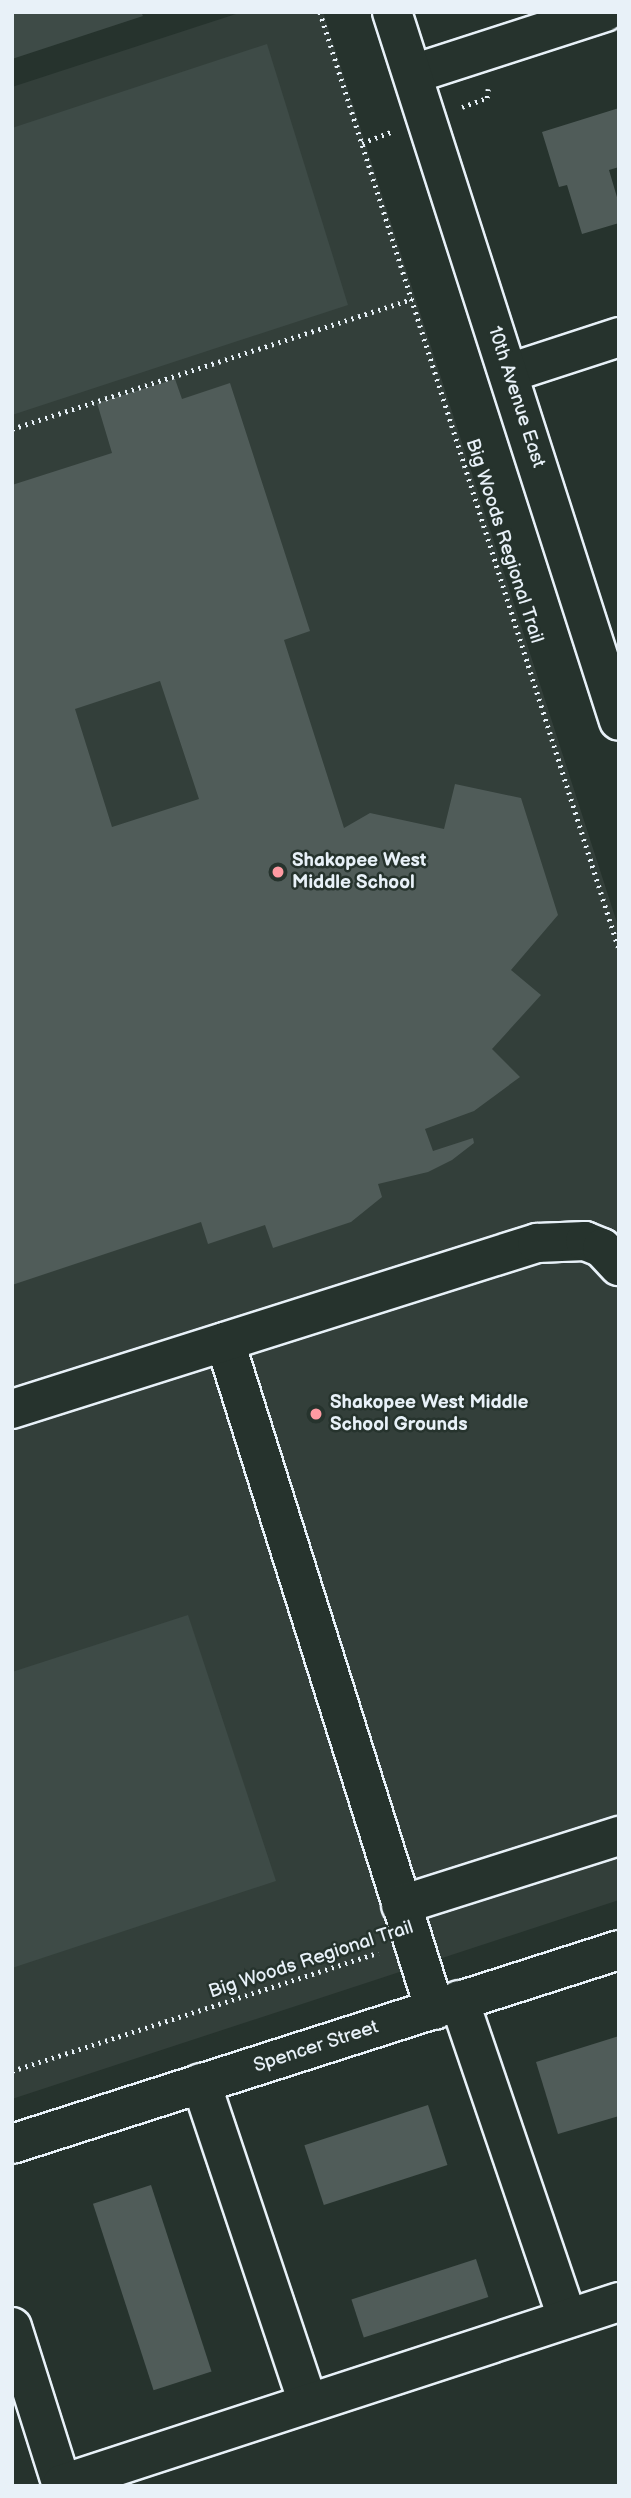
<!DOCTYPE html>
<html>
<head>
<meta charset="utf-8">
<style>
	body { margin:0 }
	#map { position:relative; width:631px; height:2498px; overflow:hidden; background:#26332d; font-family:"Balsamiq Sans",sans-serif }
	div>[style] { position:absolute }
	[style*='--x'] { left:calc(var(--x)*1px); top:calc(var(--y)*1px); width:calc(var(--w)*1px); rotate:calc(var(--a)*1deg) }
	.built>* { inset:0; background:#333f3a }
	.green>* { inset:0; background:#3e4b47 }
	.building>* { inset:0; background:#505c59; transform-origin:0 0 }
	.path>* { height:4.5px; margin-top:-2.25px; transform-origin:0; background:repeating-linear-gradient(90deg,#e8f1f8 0 2px,transparent 0 7px) }
	.roads { filter:drop-shadow(2px 0 #e8f1f8) drop-shadow(-2px 0 #e8f1f8) drop-shadow(0 2px #e8f1f8) drop-shadow(0 -2px #e8f1f8) }
	.minor>* { height:38px; margin:-19px; padding:0 19px; transform-origin:19px; border-radius:19px; background:#26332d }
	.major>* { height:38px; margin:-19px; padding:0 19px; transform-origin:19px; border-radius:19px; background:#26332d }
	.dots>* { width:19px; height:19px; translate:-50% -50%; box-sizing:border-box; border:4px solid #26332d; border-radius:50% }
	span { translate:-50% -50%; white-space:nowrap; text-align:center; line-height:1.15; -webkit-text-stroke:5px #26332d; paint-order:stroke }
	.street-label { font-size:19px; color:#e8f1f8 }
	.poi-label { font-size:19px; color:#e8f1f8; font-weight:700 }
	.left { translate:0 -50%; text-align:left }
	.frame { position:absolute; inset:0; border:14px solid #e8f1f8; pointer-events:none }
</style>
</head>
<body>
<div id="map">
	<div class="built">
		<div style="clip-path:polygon(242px 12px,323px 12px,619px 929px,619px 1900px,12px 2099px,12px 87px)"></div>
	</div>
	<div class="green">
		<div style="clip-path:polygon(12px 12px,141px 12px,143px 16px,12px 59px)"></div>
		<div style="clip-path:polygon(267px 44px,348px 305px,12px 415px,12px 128px)"></div>
		<div style="clip-path:polygon(188px 1615px,276px 1881px,12px 1968px,12px 1672px)"></div>
	</div>
	<div class="building">
		<div style="clip-path:polygon(619px 108px,619px 167px,609px 170px,619px 204px,619px 223px,582px 234px,567px 185px,559px 187px,542px 132px)"></div>
		<div style="clip-path:polygon(evenodd,175px 379px,182px 399px,230px 383px,310px 631px,284px 640px,344px 828px,370px 813px,444px 829px,455px 784px,521px 798px,558px 915px,511px 970px,541px 995px,492px 1049px,520px 1077px,474px 1111px,425px 1129px,433px 1151px,473px 1138px,474px 1143px,452px 1160px,428px 1172px,378px 1184px,382px 1197px,351px 1222px,273px 1248px,265px 1225px,208px 1244px,201px 1222px,12px 1285px,12px 485px,112px 453px,97px 403px,175px 379px,160px 681px,199px 799px,112px 827px,75px 709px,160px 681px)"></div>
		<div style="clip-path:polygon(619px 2036px,619px 2116px,558px 2134px,536px 2062px)"></div>
		<div style="left:428px;top:2105px;width:63px;height:130px;rotate:72deg"></div>
		<div style="left:151px;top:2185px;width:196px;height:61px;rotate:72deg"></div>
		<div style="left:476px;top:2259px;width:40px;height:131px;rotate:72deg"></div>
	</div>
	<div class="path">
		<div style="--x:320;--y:12;--w:984;--a:72.3"></div>
		<div style="--x:462;--y:107;--w:27;--a:-20"></div>
		<div style="--x:487;--y:98;--w:9;--a:-84"></div>
		<div style="--x:362;--y:143;--w:34;--a:-21"></div>
		<div style="--x:12;--y:429;--w:421;--a:-18"></div>
		<div style="--x:12;--y:2071;--w:385;--a:-17.9"></div>
	</div>
	<div class="roads">
		<div class="minor">
			<div style="--x:413;--y:74;--w:202;--a:-17.9"></div>
			<div style="--x:509;--y:373;--w:116;--a:-18.1"></div>
			<div style="--x:225;--y:1342;--w:700;--a:72.55"></div>
			<div style="--x:12;--y:1409;--w:551;--a:-17.55"></div>
			<div style="--x:537;--y:1243;--w:48;--a:-2.4"></div>
			<div style="--x:585;--y:1241;--w:18;--a:22"></div>
			<div style="--x:602;--y:1248;--w:25;--a:47"></div>
			<div style="--x:401;--y:1905;--w:229;--a:-17.6"></div>
			<div style="--x:459;--y:2000;--w:336;--a:71.2"></div>
			<div style="--x:201;--y:2083;--w:336;--a:71.5"></div>
			<div style="--x:12;--y:2144;--w:637;--a:-17.72"></div>
			<div style="--x:12;--y:2327;--w:167;--a:72.5"></div>
			<div style="--x:62;--y:2484;--w:586;--a:-18.09"></div>
		</div>
		<div class="major">
			<div style="--x:392;--y:12;--w:744;--a:72.25"></div>
		</div>
	</div>
	<div class="dots">
		<div style="left:278px;top:872px;background:#ff9aa2"></div>
		<div style="left:316px;top:1414px;background:#ff9aa2"></div>
	</div>
	<div class="street-label">
		<span style="left:516px;top:397px;rotate:72deg">10th Avenue East</span>
		<span style="left:504px;top:541px;rotate:72deg">Big Woods Regional Trail</span>
		<span style="left:311px;top:1960px;rotate:-18deg">Big Woods Regional Trail</span>
		<span style="left:316px;top:2047px;rotate:-18deg">Spencer Street</span>
	</div>
	<div class="poi-label">
		<span class="left" style="left:292px;top:872px">Shakopee West<br>Middle School</span>
		<span class="left" style="left:330px;top:1414px">Shakopee West Middle<br>School Grounds</span>
	</div>
	<div class="frame"></div>
</div>
</body>
</html>
